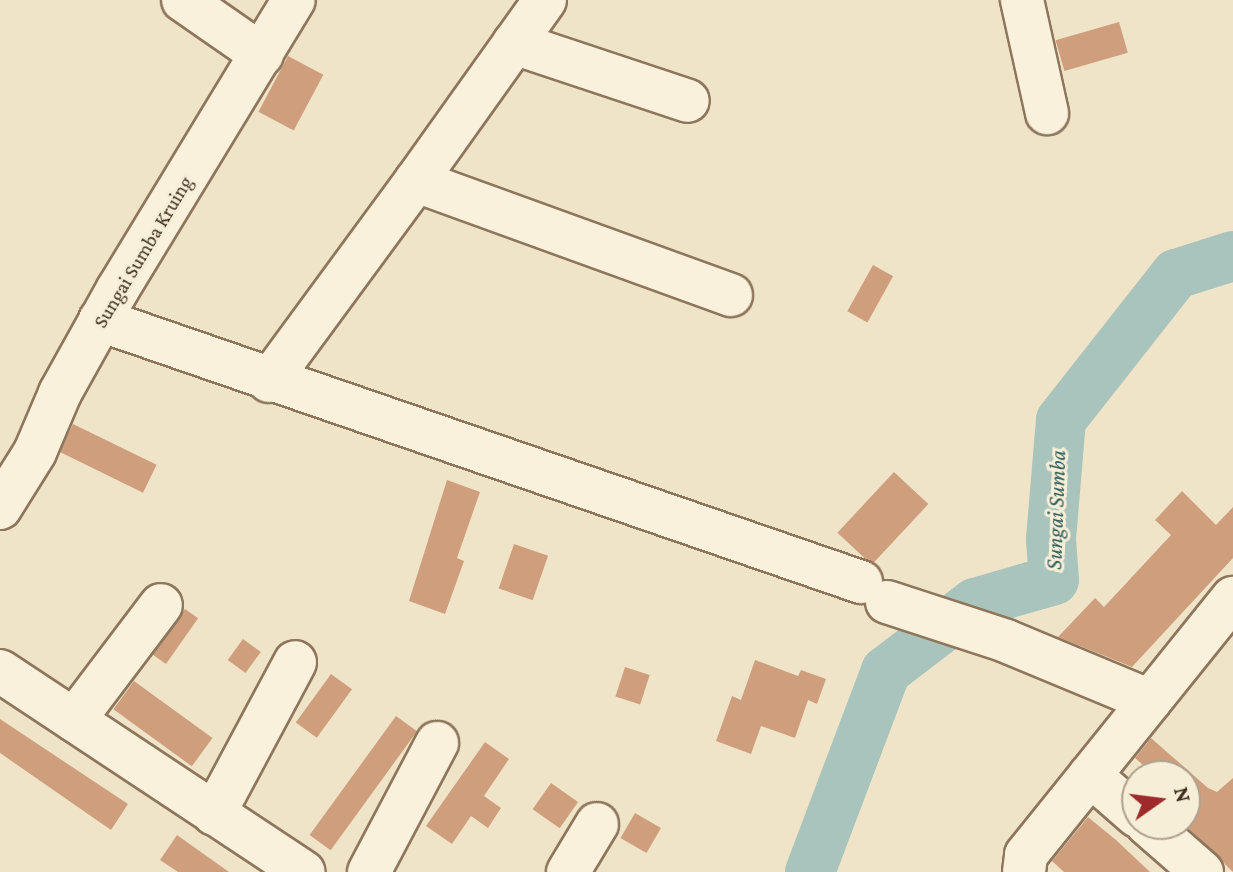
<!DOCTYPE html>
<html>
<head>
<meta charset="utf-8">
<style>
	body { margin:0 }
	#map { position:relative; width:1233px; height:872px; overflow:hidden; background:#f0e4c8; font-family:"Crimson Pro",serif }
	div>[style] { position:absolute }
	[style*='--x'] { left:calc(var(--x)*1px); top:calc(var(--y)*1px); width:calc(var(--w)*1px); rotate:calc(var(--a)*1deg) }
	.river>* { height:50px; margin:-25px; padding:0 25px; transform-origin:25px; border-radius:25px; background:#a9c4bc }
	.building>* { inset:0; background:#cf9f7d; transform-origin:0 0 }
	.roads { filter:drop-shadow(2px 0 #8d765c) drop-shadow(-2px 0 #8d765c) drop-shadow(0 2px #8d765c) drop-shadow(0 -2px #8d765c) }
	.minor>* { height:42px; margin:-21px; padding:0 21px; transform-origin:21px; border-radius:21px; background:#faf1dc }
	span { translate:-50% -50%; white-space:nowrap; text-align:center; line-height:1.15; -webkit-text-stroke:6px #f7eed8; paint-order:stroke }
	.street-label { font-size:20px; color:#3d2e20 }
	.water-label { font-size:22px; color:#2f5d5a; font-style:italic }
	.north { position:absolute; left:1121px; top:760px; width:80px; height:80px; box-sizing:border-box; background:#f7eed8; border:2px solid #ada18e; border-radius:50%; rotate:76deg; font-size:22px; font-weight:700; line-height:32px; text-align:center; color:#3d2e20 }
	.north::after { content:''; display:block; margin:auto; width:28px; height:36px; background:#9e2a2b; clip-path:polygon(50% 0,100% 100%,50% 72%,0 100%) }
</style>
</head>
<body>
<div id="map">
	<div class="river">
		<div style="--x:810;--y:872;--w:215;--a:-69.3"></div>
		<div style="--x:886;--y:671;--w:112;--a:-37.4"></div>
		<div style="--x:975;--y:603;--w:82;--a:-16.2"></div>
		<div style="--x:1054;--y:580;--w:41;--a:-94.2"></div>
		<div style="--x:1051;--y:539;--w:119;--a:-85.2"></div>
		<div style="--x:1061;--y:420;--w:186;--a:-51.8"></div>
		<div style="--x:1176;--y:274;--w:60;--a:-17.5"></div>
	</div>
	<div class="building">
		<div style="left:1119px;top:22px;width:32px;height:66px;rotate:74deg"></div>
		<div style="left:288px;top:56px;width:40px;height:63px;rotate:28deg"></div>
		<div style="left:873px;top:265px;width:23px;height:53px;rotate:29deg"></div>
		<div style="left:73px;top:424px;width:93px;height:31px;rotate:26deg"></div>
		<div style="left:894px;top:472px;width:47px;height:83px;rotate:43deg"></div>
		<div style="clip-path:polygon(447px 480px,480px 492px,457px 558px,464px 561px,445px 614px,409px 601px)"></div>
		<div style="clip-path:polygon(1182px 491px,1216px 525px,1233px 507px,1233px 558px,1132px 667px,1058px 637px,1095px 598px,1104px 607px,1171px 535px,1155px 520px)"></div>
		<div style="left:514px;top:544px;width:36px;height:47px;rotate:19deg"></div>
		<div style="left:185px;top:609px;width:16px;height:56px;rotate:35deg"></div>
		<div style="left:243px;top:639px;width:22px;height:26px;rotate:36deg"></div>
		<div style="clip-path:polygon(755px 660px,798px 676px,801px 670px,826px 679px,817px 704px,808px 700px,795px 738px,761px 726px,751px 754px,716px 741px,732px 696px,741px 700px)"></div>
		<div style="left:625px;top:667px;width:26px;height:31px;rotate:18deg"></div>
		<div style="left:331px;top:674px;width:26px;height:60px;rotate:36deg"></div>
		<div style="left:134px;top:681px;width:97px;height:35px;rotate:36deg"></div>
		<div style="left:396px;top:716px;width:26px;height:147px;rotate:36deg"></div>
		<div style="clip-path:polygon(0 719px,128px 804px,111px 830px,0 753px)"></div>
		<div style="clip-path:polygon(1151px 738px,1208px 788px,1217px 792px,1233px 778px,1233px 872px,1184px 824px,1185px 776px,1156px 776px,1135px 758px)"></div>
		<div style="clip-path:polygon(485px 742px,509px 759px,484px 796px,501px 808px,488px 828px,471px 816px,452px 844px,426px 826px)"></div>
		<div style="left:551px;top:783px;width:33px;height:32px;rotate:35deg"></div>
		<div style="left:635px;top:813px;width:30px;height:29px;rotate:30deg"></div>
		<div style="clip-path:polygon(1088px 817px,1116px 840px,1150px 872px,1064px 872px,1052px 861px)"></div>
		<div style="clip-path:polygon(177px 835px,229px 872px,178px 872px,160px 860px)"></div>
	</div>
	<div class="roads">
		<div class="minor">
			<div style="--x:183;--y:0;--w:96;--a:34.8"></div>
			<div style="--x:1022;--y:0;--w:116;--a:77.5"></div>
			<div style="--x:514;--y:43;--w:183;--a:18.4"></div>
			<div style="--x:416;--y:181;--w:222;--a:-54.5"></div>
			<div style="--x:100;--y:320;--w:805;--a:19"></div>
			<div style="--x:269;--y:381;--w:248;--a:-53.7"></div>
			<div style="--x:416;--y:181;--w:335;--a:19.9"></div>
			<div style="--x:0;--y:508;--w:66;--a:-58"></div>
			<div style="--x:35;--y:452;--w:64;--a:-67"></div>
			<div style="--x:60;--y:393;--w:119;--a:-60.9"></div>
			<div style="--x:118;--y:289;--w:338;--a:-58.7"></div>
			<div style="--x:887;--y:602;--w:125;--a:18.1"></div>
			<div style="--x:1006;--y:641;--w:156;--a:22.6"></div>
			<div style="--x:0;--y:671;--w:364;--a:33.5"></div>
			<div style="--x:74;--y:720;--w:144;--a:-52.9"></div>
			<div style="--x:1090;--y:775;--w:62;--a:41.1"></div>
			<div style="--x:214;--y:814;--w:172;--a:-61.9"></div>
			<div style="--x:1147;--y:824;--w:73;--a:41.1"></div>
			<div style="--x:369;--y:872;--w:146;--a:-62.2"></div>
			<div style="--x:568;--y:872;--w:56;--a:-58.9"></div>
			<div style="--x:1024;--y:872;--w:17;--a:-83"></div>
			<div style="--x:1026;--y:855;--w:330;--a:-51.2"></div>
		</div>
	</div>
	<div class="street-label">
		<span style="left:143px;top:252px;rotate:-59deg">Sungai Sumba Kruing</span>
	</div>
	<div class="water-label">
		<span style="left:1056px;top:510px;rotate:-88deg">Sungai Sumba</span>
	</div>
	<div class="north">N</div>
</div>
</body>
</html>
